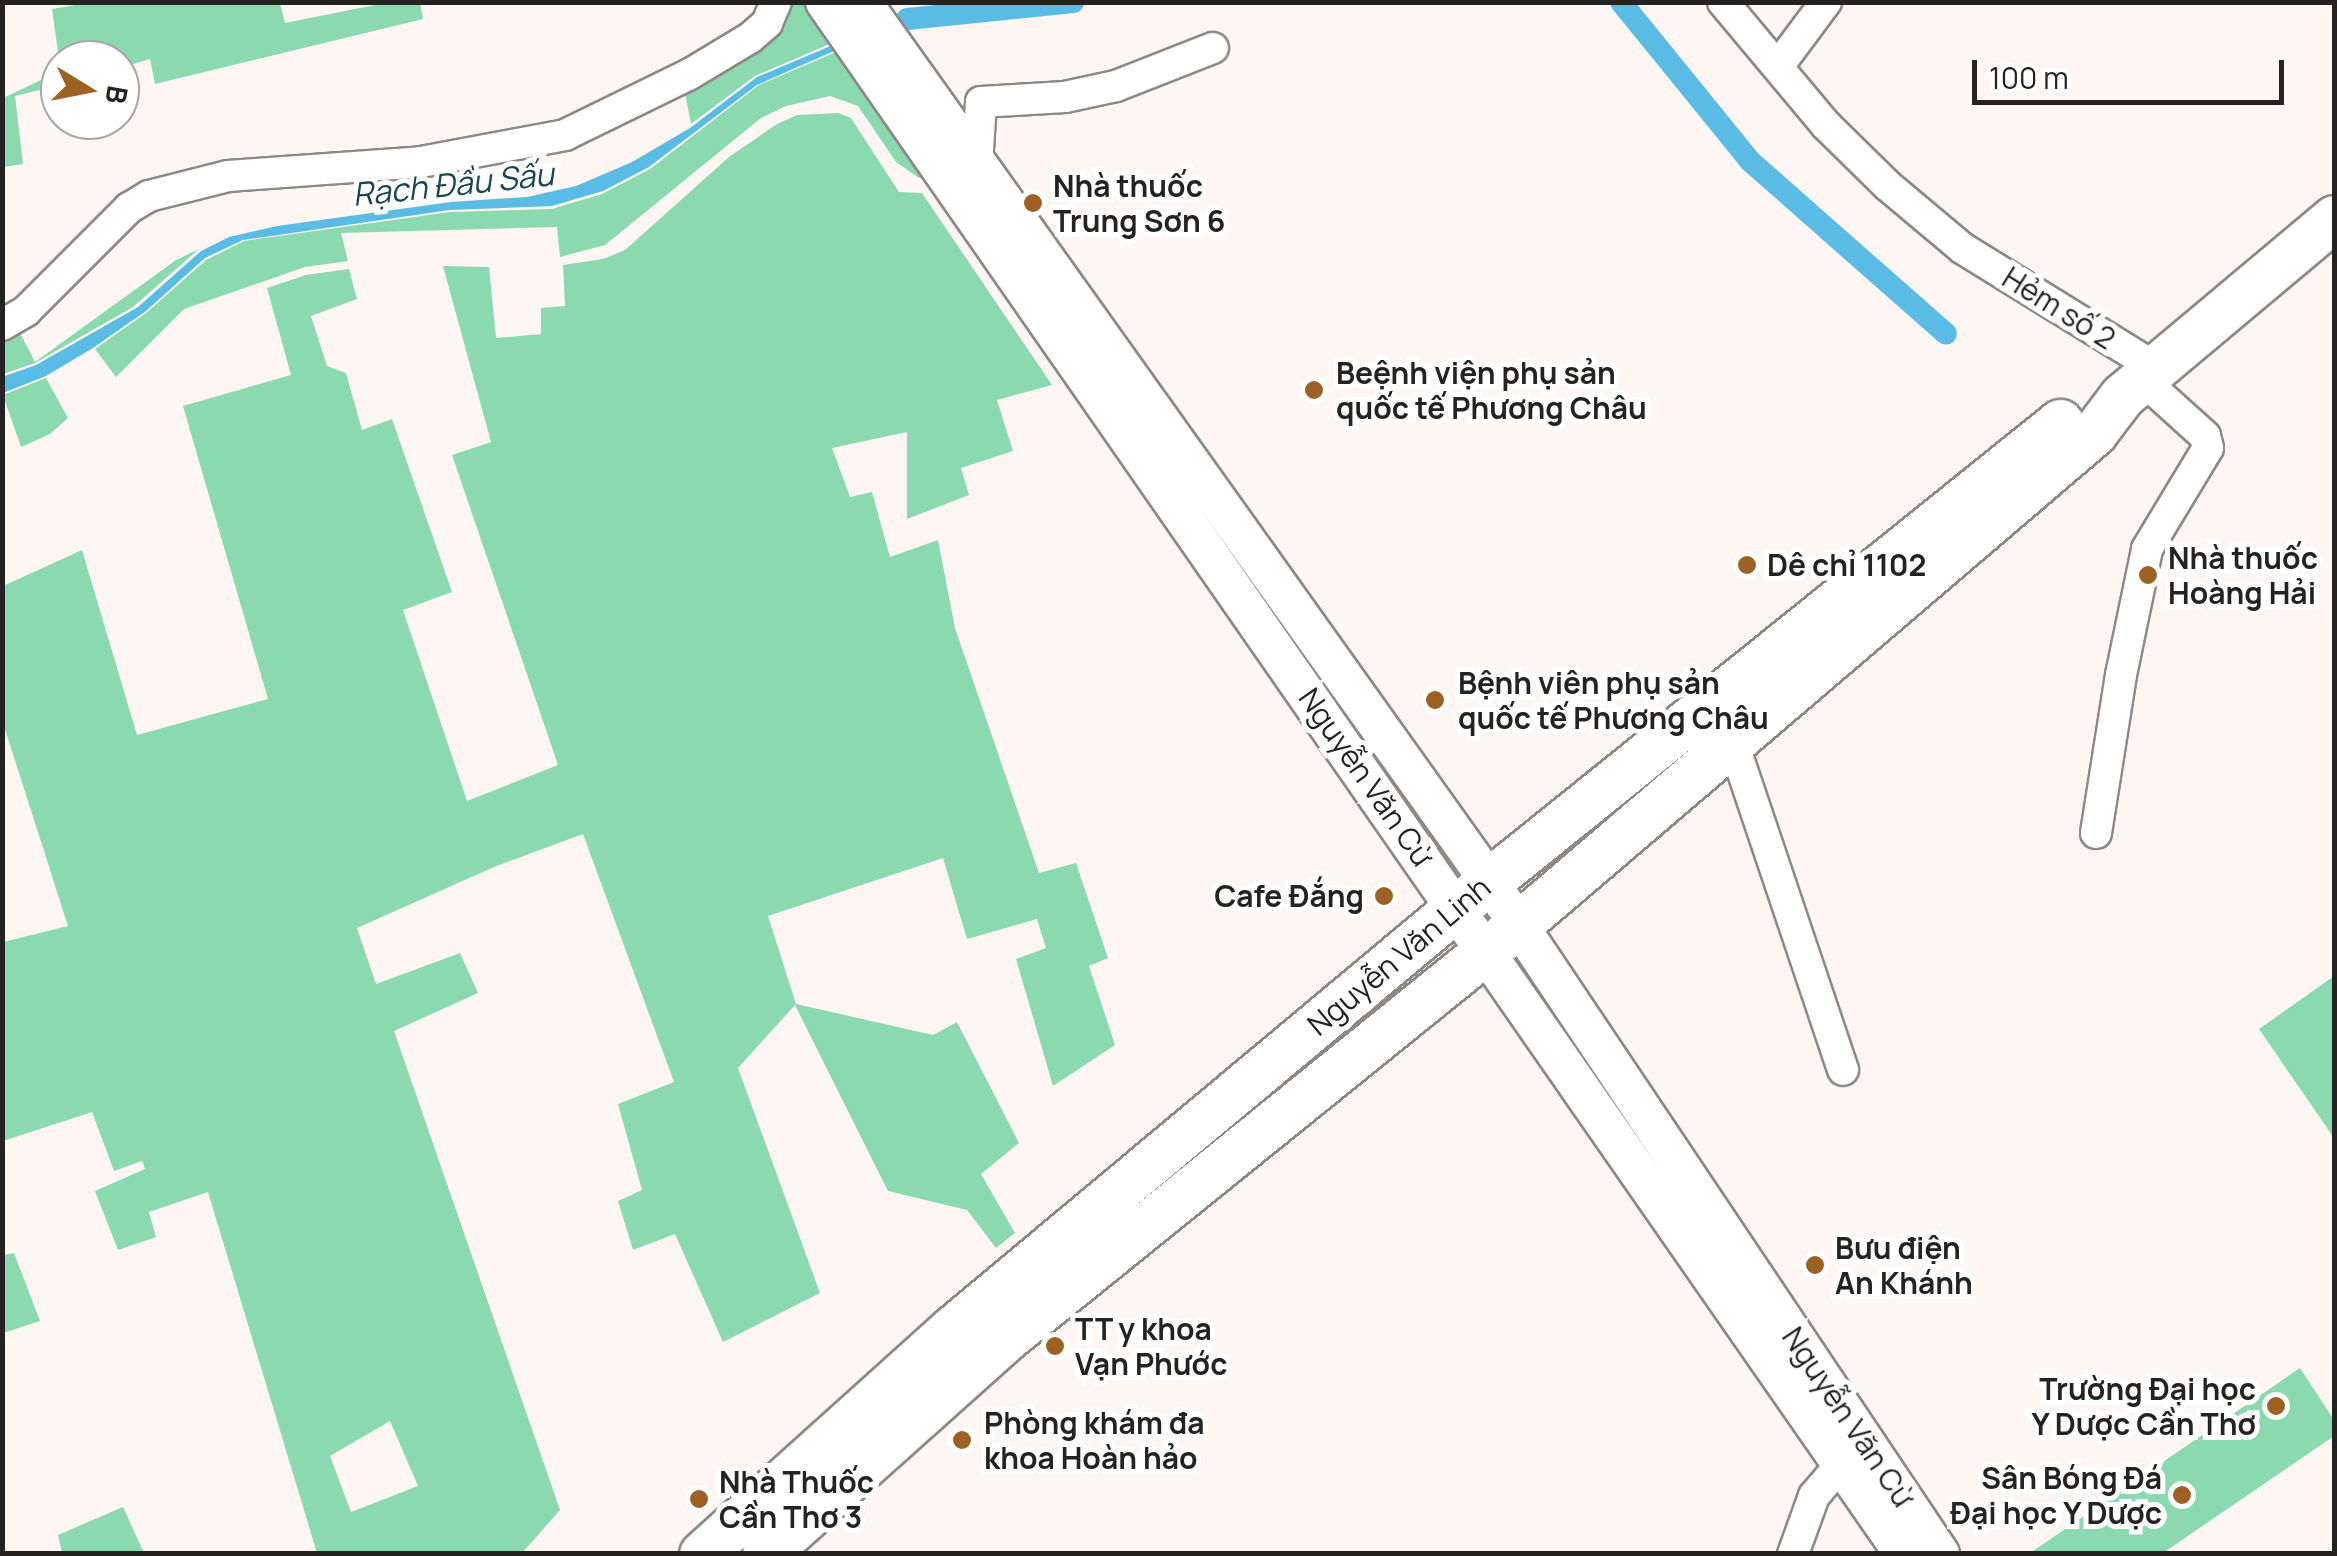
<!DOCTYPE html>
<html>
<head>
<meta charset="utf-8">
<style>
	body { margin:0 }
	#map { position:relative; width:2337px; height:1556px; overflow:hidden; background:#fdf6f3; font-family:Manrope,sans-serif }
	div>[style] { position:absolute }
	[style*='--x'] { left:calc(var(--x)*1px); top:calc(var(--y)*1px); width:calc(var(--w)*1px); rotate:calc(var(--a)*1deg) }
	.green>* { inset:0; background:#8ad9af }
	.water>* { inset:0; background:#5abce4 }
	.canal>* { height:22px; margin:-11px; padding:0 11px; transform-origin:11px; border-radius:11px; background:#5abce4 }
	.roads { filter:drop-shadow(2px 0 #8f8986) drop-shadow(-2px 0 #8f8986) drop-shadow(0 2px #8f8986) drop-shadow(0 -2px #8f8986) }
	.minor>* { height:30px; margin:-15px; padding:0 15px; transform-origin:15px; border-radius:15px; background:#fff }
	.major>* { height:38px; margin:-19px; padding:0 19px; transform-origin:19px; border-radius:19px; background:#fff }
	.highway>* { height:45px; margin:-22.5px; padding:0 22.5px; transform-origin:22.5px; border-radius:22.5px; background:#fff }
	.dots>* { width:28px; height:28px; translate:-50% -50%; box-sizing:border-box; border:5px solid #fff; border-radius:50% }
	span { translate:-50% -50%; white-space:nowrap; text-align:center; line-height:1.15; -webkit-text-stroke:10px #fff; paint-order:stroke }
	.poi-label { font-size:30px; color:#252321; font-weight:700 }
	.left { translate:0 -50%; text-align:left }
	.right { translate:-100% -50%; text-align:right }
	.street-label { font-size:30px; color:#252321 }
	.water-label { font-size:32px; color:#194455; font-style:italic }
	.frame { position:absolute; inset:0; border:5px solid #252321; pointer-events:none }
	.north { position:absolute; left:40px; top:40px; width:100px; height:100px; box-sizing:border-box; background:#fff; border:2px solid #a8a7a6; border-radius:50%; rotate:100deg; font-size:28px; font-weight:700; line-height:40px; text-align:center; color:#252321 }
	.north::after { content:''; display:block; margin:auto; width:35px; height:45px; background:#9d6124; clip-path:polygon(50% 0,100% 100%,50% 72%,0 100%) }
	.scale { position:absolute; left:1972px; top:60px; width:312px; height:45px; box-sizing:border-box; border:5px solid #252321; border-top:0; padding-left:12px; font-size:30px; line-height:35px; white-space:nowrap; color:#252321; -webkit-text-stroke:8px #fff; paint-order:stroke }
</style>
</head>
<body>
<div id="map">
	<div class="green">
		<div style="clip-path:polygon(93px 2px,280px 3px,285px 23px,385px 3px,420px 2px,423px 19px,155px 84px,150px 59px,120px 68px,120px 60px,60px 60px,60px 66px,52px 9px)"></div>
		<div style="clip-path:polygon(785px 3px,812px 3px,839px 40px,755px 76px,691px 124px,685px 93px)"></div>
		<div style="clip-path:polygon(843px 49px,934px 179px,919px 178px,896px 162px,858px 106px,830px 96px,786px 106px,761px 118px,605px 245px,560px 257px,557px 227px,341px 233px,348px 261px,305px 267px,184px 309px,116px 377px,95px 349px,146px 313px,206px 260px,244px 241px,450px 212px,552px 209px,602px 194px,650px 169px,759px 85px)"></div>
		<div style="clip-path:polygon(60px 71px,60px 85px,15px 96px,23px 164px,3px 167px,3px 98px)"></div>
		<div style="clip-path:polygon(evenodd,838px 113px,851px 118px,899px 192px,922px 193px,1052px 385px,997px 400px,1013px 451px,961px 468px,969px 495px,907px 519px,907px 432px,832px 448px,850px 497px,872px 492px,890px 557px,938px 540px,955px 628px,1039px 873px,1076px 863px,1108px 958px,1089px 966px,1115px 1045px,1053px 1086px,1016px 959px,1046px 948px,1037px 919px,967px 939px,943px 858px,768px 916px,796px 1004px,933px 1035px,957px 1022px,1019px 1143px,981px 1174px,1015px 1233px,996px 1248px,967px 1210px,888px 1191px,795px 1005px,738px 1068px,820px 1293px,723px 1342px,675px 1234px,633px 1250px,618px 1201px,642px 1190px,618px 1104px,674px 1082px,583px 834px,494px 867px,357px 928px,376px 984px,460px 953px,478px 993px,394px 1031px,560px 1510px,522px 1553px,317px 1553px,208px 1192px,149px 1212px,156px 1237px,118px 1250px,95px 1191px,145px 1169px,142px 1161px,114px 1171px,92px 1112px,3px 1141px,3px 942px,68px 926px,3px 723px,3px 586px,82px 550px,137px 735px,268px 699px,183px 406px,291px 375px,267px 288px,306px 275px,349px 269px,357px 299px,311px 316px,327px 366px,346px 373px,362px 430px,392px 419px,452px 592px,403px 610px,467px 801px,558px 765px,452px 455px,491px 442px,443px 266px,489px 267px,496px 338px,541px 334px,541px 308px,565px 306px,563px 265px,603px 259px,625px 250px,729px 157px,777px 124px,797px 115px,838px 113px,390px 1421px,418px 1486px,351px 1512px,330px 1456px,390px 1421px)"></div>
		<div style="clip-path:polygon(199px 249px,133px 307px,35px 363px,3px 374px,3px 337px,19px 331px,35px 362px,176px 260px)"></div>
		<div style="clip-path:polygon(46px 378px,68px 418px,50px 434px,21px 447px,3px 395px)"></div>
		<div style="clip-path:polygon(2334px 976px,2334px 1138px,2259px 1029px)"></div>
		<div style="clip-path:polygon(14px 1253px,40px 1321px,3px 1333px,3px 1255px)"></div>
		<div style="clip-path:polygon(2300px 1368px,2334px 1420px,2334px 1436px,2163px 1553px,2030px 1553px)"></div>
		<div style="clip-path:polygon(123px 1507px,144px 1553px,62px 1553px,58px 1535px)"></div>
	</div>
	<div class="water">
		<div style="clip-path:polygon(840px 42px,843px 47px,757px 85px,649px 167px,603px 191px,552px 206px,450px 210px,243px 240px,205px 258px,146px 311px,93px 348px,46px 376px,3px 393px,2px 377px,36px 365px,138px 307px,201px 251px,229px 237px,277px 226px,451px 202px,527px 197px,576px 186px,632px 162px,690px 128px,757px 77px)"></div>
	</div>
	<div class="canal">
		<div style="--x:1621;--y:2;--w:205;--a:50.9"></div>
		<div style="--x:1750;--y:161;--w:261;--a:41.4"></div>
		<div style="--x:907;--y:19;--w:167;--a:-5.8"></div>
	</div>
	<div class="roads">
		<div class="minor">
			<div style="--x:1723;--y:2;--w:160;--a:50.1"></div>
			<div style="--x:1826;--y:125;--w:86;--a:44.5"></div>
			<div style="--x:1887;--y:185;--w:98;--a:40"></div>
			<div style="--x:1962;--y:248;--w:227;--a:31.7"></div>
			<div style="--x:1779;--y:65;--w:79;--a:-53.3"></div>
			<div style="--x:977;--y:166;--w:64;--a:-86.4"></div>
			<div style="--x:981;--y:102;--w:84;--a:-3.4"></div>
			<div style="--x:1065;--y:97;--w:52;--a:-12.2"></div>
			<div style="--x:1116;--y:86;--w:104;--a:-21.4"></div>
			<div style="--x:2;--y:325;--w:28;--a:-30"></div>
			<div style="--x:26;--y:311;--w:146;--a:-45"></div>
			<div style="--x:129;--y:208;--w:23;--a:-31"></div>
			<div style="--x:149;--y:196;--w:81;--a:-14.2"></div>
			<div style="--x:228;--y:176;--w:194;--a:-4.1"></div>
			<div style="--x:421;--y:162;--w:147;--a:-10.6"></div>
			<div style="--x:565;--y:135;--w:139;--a:-26"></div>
			<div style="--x:690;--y:74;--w:70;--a:-31"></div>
			<div style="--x:750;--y:38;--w:23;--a:-41"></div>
			<div style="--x:767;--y:23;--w:23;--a:-67"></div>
			<div style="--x:1732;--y:740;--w:348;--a:71.4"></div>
			<div style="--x:2096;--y:833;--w:160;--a:-81"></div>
			<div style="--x:2121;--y:675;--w:129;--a:-78.3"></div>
			<div style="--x:2147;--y:549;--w:118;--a:-58.9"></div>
			<div style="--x:2208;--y:448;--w:12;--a:-104"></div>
			<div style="--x:2205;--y:436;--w:84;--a:-137.9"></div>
			<div style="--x:1793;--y:1554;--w:62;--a:-70.1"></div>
			<div style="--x:1814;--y:1496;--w:42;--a:-49.8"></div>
		</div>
		<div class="major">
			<div style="--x:825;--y:2;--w:1890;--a:55.19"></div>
			<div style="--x:862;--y:2;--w:1080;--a:54.5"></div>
			<div style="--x:1489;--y:881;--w:810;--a:56.17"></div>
		</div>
		<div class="highway">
			<div style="--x:702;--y:1554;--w:338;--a:-42"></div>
			<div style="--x:953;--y:1328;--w:657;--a:-39.87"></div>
			<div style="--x:1457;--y:907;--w:774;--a:-38.81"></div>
			<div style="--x:765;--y:1554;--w:321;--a:-41.8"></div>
			<div style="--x:1004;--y:1340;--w:661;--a:-38.92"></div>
			<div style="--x:1518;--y:925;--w:758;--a:-40.5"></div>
			<div style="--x:2094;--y:433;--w:46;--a:-52.9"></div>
			<div style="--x:2122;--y:396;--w:277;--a:-40"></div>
		</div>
	</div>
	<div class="dots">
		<div style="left:1033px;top:203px;background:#9d6124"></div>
		<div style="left:1314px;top:390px;background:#9d6124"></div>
		<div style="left:1747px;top:565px;background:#9d6124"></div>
		<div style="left:2148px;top:575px;background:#9d6124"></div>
		<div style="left:1435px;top:700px;background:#9d6124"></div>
		<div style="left:1384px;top:896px;background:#9d6124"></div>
		<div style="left:1815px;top:1265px;background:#9d6124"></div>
		<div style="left:1055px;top:1346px;background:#9d6124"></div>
		<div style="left:2276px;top:1406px;background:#9d6124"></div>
		<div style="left:962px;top:1440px;background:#9d6124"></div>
		<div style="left:2182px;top:1495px;background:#9d6124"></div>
		<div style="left:699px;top:1499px;background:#9d6124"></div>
	</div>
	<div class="poi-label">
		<span class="left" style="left:1053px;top:203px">Nhà thuốc<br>Trung Sơn 6</span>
		<span class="left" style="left:1336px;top:390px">Beệnh viện phụ sản<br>quốc tế Phương Châu</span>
		<span class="left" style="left:2168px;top:575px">Nhà thuốc<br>Hoàng Hải</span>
		<span class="left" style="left:1767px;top:565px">Dê chỉ 1102</span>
		<span class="left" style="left:1458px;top:700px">Bệnh viện phụ sản<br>quốc tế Phương Châu</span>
		<span class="right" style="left:1364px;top:896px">Cafe Đắng</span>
		<span class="left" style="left:1835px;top:1265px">Bưu điện<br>An Khánh</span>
		<span class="left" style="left:1075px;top:1346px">TT y khoa<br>Vạn Phước</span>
		<span class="right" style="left:2256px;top:1406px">Trường Đại học<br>Y Dược Cần Thơ</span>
		<span class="left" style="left:984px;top:1440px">Phòng khám đa<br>khoa Hoàn hảo</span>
		<span class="right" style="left:2162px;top:1495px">Sân Bóng Đá<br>Đại học Y Dược</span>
		<span class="left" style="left:719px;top:1499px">Nhà Thuốc<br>Cần Thơ 3</span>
	</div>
	<div class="street-label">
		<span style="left:2059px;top:308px;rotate:32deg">Hẻm số 2</span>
		<span style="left:1366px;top:777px;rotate:55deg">Nguyễn Văn Cừ</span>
		<span style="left:1399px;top:956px;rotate:-40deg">Nguyễn Văn Linh</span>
		<span style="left:1848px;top:1417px;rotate:56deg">Nguyễn Văn Cừ</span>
	</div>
	<div class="water-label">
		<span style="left:453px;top:184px;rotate:-6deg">Rạch Đầu Sấu</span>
	</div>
	<div class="frame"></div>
	<div class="north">B</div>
	<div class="scale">100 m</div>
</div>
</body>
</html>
